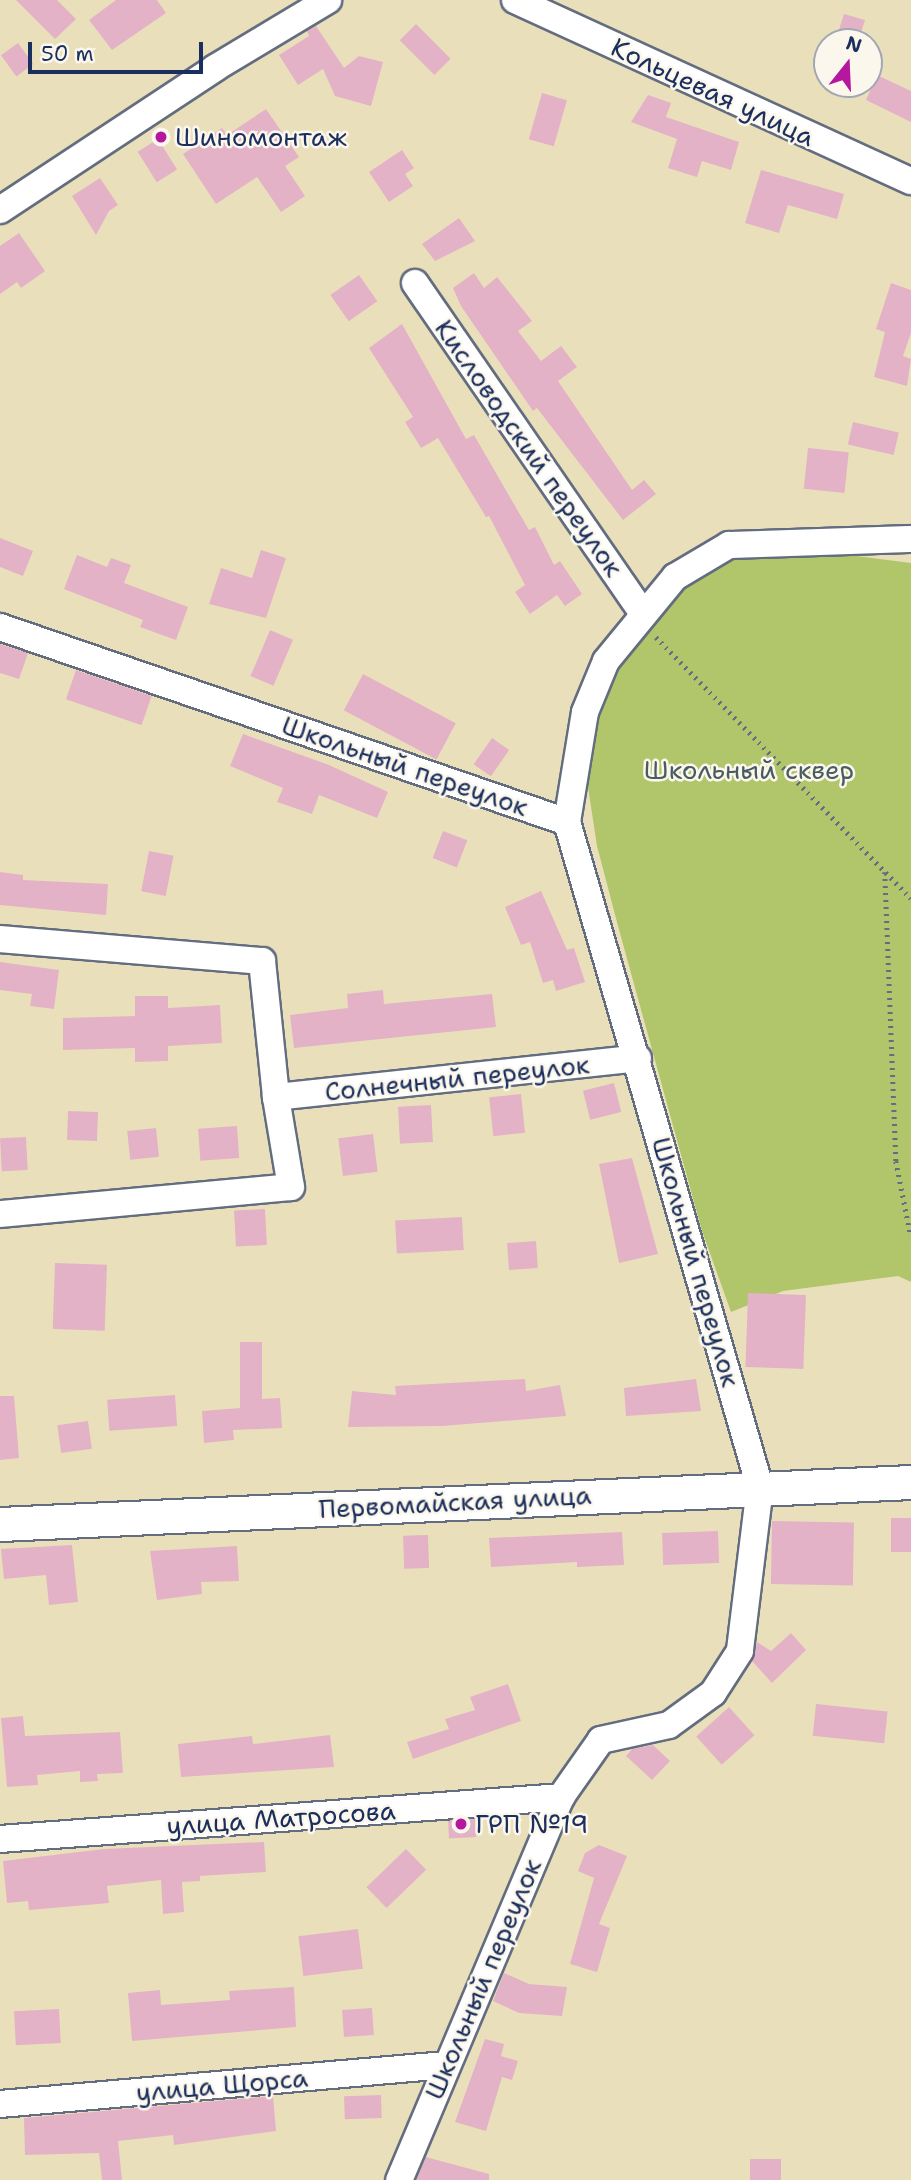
<!DOCTYPE html>
<html>
<head>
<meta charset="utf-8">
<style>
	body { margin:0 }
	#map { position:relative; width:911px; height:2180px; overflow:hidden; background:#e9e0bb; font-family:"Shantell Sans",sans-serif }
	div>[style] { position:absolute }
	[style*='--x'] { left:calc(var(--x)*1px); top:calc(var(--y)*1px); width:calc(var(--w)*1px); rotate:calc(var(--a)*1deg) }
	.green>* { inset:0; background:#b1c66b }
	.building>* { inset:0; background:#e4b2c6; transform-origin:0 0 }
	.path>* { height:4.5px; margin-top:-2.25px; transform-origin:0; background:repeating-linear-gradient(90deg,#636d7f 0 2px,transparent 0 7px) }
	.roads { filter:drop-shadow(2px 0 #636d7f) drop-shadow(-2px 0 #636d7f) drop-shadow(0 2px #636d7f) drop-shadow(0 -2px #636d7f) }
	.minor>* { height:26px; margin:-13px; padding:0 13px; transform-origin:13px; border-radius:13px; background:#fff }
	.major>* { height:33px; margin:-16.5px; padding:0 16.5px; transform-origin:16.5px; border-radius:16.5px; background:#fff }
	.dots>* { width:19px; height:19px; translate:-50% -50%; box-sizing:border-box; border:4px solid #fbf7ec; border-radius:50% }
	span { translate:-50% -50%; white-space:nowrap; text-align:center; line-height:1.15; -webkit-text-stroke:5px #fbf7ec; paint-order:stroke }
	.street-label { font-size:26px; color:#1b2f5e }
	.poi-label { font-size:26px; color:#1b2f5e }
	.left { translate:0 -50%; text-align:left }
	.park-label { font-size:26px; color:#485c62 }
	.north { position:absolute; left:813px; top:28px; width:70px; height:70px; box-sizing:border-box; background:#fbf7ec; border:2px solid #a1a7b3; border-radius:50%; rotate:18deg; font-size:19px; font-weight:700; line-height:28px; text-align:center; color:#1b2f5e }
	.north::after { content:''; display:block; margin:auto; width:24px; height:32px; background:#b5179e; clip-path:polygon(50% 0,100% 100%,50% 72%,0 100%) }
	.scale { position:absolute; left:28px; top:42px; width:175px; height:32px; box-sizing:border-box; border:4px solid #1b2f5e; border-top:0; padding-left:9px; font-size:21px; line-height:24px; white-space:nowrap; color:#1b2f5e; -webkit-text-stroke:5px #fbf7ec; paint-order:stroke }
</style>
</head>
<body>
<div id="map">
	<div class="green">
		<div style="clip-path:polygon(794px 548px,911px 563px,911px 1282px,898px 1276px,783px 1291px,731px 1312px,702px 1231px,618px 926px,597px 846px,584px 761px,618px 664px,652px 617px,701px 573px,738px 552px)"></div>
	</div>
	<div class="building">
		<div style="clip-path:polygon(16px 0,57px 0,76px 19px,55px 39px)"></div>
		<div style="clip-path:polygon(116px 0,157px 0,166px 13px,112px 50px,89px 20px)"></div>
		<div style="clip-path:polygon(844px 14px,865px 20px,858px 42px,835px 42px)"></div>
		<div style="left:416px;top:24px;width:49px;height:23px;rotate:45deg"></div>
		<div style="clip-path:polygon(316px 26px,344px 68px,359px 56px,383px 62px,371px 106px,335px 96px,323px 69px,298px 85px,279px 55px,309px 36px,307px 31px)"></div>
		<div style="left:18px;top:43px;width:26px;height:21px;rotate:54deg"></div>
		<div style="clip-path:polygon(877px 75px,911px 91px,911px 122px,866px 100px)"></div>
		<div style="left:542px;top:93px;width:26px;height:48px;rotate:16deg"></div>
		<div style="clip-path:polygon(648px 95px,671px 103px,666px 117px,739px 142px,731px 170px,702px 161px,697px 177px,668px 168px,677px 139px,631px 122px)"></div>
		<div style="clip-path:polygon(266px 109px,299px 157px,285px 166px,305px 196px,281px 212px,257px 177px,216px 204px,183px 154px,222px 128px,227px 135px)"></div>
		<div style="left:158px;top:139px;width:36px;height:24px;rotate:58deg"></div>
		<div style="clip-path:polygon(402px 150px,414px 168px,405px 174px,413px 186px,389px 202px,369px 172px)"></div>
		<div style="clip-path:polygon(761px 170px,844px 194px,837px 219px,788px 205px,779px 233px,745px 223px)"></div>
		<div style="clip-path:polygon(100px 178px,118px 205px,109px 211px,96px 235px,72px 196px)"></div>
		<div style="clip-path:polygon(459px 218px,475px 241px,435px 261px,422px 244px)"></div>
		<div style="clip-path:polygon(19px 233px,45px 271px,21px 288px,17px 282px,0 294px,0 246px)"></div>
		<div style="clip-path:polygon(474px 273px,484px 288px,497px 277px,532px 321px,518px 331px,541px 361px,561px 346px,577px 367px,558px 381px,632px 490px,644px 480px,656px 494px,623px 520px,537px 408px,533px 411px,461px 306px,453px 288px)"></div>
		<div style="left:359px;top:275px;width:32px;height:35px;rotate:55deg"></div>
		<div style="clip-path:polygon(891px 283px,911px 290px,911px 333px,903px 356px,911px 359px,907px 386px,874px 377px,885px 332px,876px 329px)"></div>
		<div style="clip-path:polygon(402px 324px,466px 439px,474px 435px,529px 530px,535px 527px,554px 565px,560px 561px,582px 594px,565px 606px,557px 595px,530px 614px,515px 592px,525px 585px,489px 516px,486px 517px,438px 438px,421px 448px,405px 422px,413px 417px,369px 348px)"></div>
		<div style="left:853px;top:422px;width:47px;height:23px;rotate:13deg"></div>
		<div style="left:808px;top:448px;width:41px;height:41px;rotate:6deg"></div>
		<div style="clip-path:polygon(0 538px,33px 551px,23px 576px,0 567px)"></div>
		<div style="clip-path:polygon(261px 550px,286px 558px,266px 618px,209px 604px,221px 568px,252px 578px)"></div>
		<div style="clip-path:polygon(77px 555px,107px 567px,111px 558px,131px 565px,124px 583px,188px 607px,176px 640px,140px 627px,143px 620px,64px 589px)"></div>
		<div style="left:270px;top:630px;width:25px;height:50px;rotate:23deg"></div>
		<div style="clip-path:polygon(0 644px,28px 653px,19px 679px,0 673px)"></div>
		<div style="left:76px;top:670px;width:80px;height:31px;rotate:19deg"></div>
		<div style="left:363px;top:674px;width:105px;height:41px;rotate:28deg"></div>
		<div style="clip-path:polygon(243px 734px,329px 765px,388px 792px,377px 818px,319px 795px,312px 814px,277px 802px,283px 788px,230px 766px)"></div>
		<div style="left:492px;top:738px;width:21px;height:32px;rotate:35deg"></div>
		<div style="left:443px;top:831px;width:26px;height:29px;rotate:21deg"></div>
		<div style="left:149px;top:851px;width:25px;height:41px;rotate:11deg"></div>
		<div style="clip-path:polygon(0 872px,23px 875px,23px 880px,108px 884px,106px 915px,0 905px)"></div>
		<div style="clip-path:polygon(541px 891px,567px 950px,574px 948px,585px 982px,556px 991px,553px 980px,543px 983px,530px 942px,521px 945px,505px 907px)"></div>
		<div style="clip-path:polygon(0 962px,59px 970px,54px 1009px,30px 1006px,32px 994px,0 990px)"></div>
		<div style="clip-path:polygon(383px 990px,384px 1004px,492px 994px,496px 1027px,294px 1048px,290px 1015px,348px 1008px,347px 994px)"></div>
		<div style="clip-path:polygon(135px 996px,168px 996px,168px 1008px,220px 1005px,222px 1043px,168px 1046px,168px 1061px,135px 1062px,135px 1048px,63px 1050px,63px 1018px,135px 1016px)"></div>
		<div style="left:614px;top:1083px;width:30px;height:32px;rotate:76deg"></div>
		<div style="left:521px;top:1094px;width:39px;height:32px;rotate:84deg"></div>
		<div style="left:431px;top:1105px;width:37px;height:33px;rotate:87deg"></div>
		<div style="left:68px;top:1111px;width:30px;height:29px;rotate:2deg"></div>
		<div style="left:237px;top:1126px;width:32px;height:39px;rotate:86deg"></div>
		<div style="left:156px;top:1128px;width:29px;height:29px;rotate:84deg"></div>
		<div style="left:373px;top:1134px;width:38px;height:35px;rotate:83deg"></div>
		<div style="left:26px;top:1137px;width:33px;height:26px;rotate:87deg"></div>
		<div style="clip-path:polygon(632px 1158px,658px 1254px,619px 1263px,599px 1164px)"></div>
		<div style="left:265px;top:1209px;width:36px;height:31px;rotate:87deg"></div>
		<div style="left:462px;top:1217px;width:33px;height:67px;rotate:87deg"></div>
		<div style="left:536px;top:1241px;width:27px;height:29px;rotate:86deg"></div>
		<div style="left:55px;top:1263px;width:52px;height:66px;rotate:2deg"></div>
		<div style="left:748px;top:1293px;width:58px;height:74px;rotate:2deg"></div>
		<div style="clip-path:polygon(240px 1342px,262px 1342px,262px 1399px,280px 1398px,282px 1428px,233px 1430px,234px 1440px,204px 1443px,202px 1411px,240px 1408px)"></div>
		<div style="clip-path:polygon(525px 1379px,526px 1391px,560px 1385px,566px 1416px,442px 1426px,348px 1427px,352px 1391px,396px 1395px,395px 1386px)"></div>
		<div style="clip-path:polygon(696px 1379px,701px 1411px,626px 1416px,624px 1388px)"></div>
		<div style="left:175px;top:1395px;width:31px;height:68px;rotate:86deg"></div>
		<div style="clip-path:polygon(0 1396px,14px 1396px,19px 1458px,0 1460px)"></div>
		<div style="left:88px;top:1421px;width:28px;height:31px;rotate:82deg"></div>
		<div style="left:911px;top:1518px;width:34px;height:20px;rotate:90deg"></div>
		<div style="left:772px;top:1521px;width:82px;height:63px;rotate:1deg"></div>
		<div style="left:718px;top:1531px;width:32px;height:56px;rotate:88deg"></div>
		<div style="clip-path:polygon(622px 1532px,624px 1565px,577px 1567px,577px 1562px,491px 1567px,489px 1538px)"></div>
		<div style="left:428px;top:1535px;width:33px;height:25px;rotate:88deg"></div>
		<div style="clip-path:polygon(72px 1545px,78px 1602px,49px 1605px,46px 1575px,4px 1579px,1px 1549px)"></div>
		<div style="clip-path:polygon(237px 1546px,239px 1581px,201px 1582px,202px 1594px,157px 1600px,150px 1551px)"></div>
		<div style="clip-path:polygon(791px 1633px,806px 1650px,772px 1683px,752px 1661px,757px 1642px,771px 1651px)"></div>
		<div style="clip-path:polygon(508px 1684px,521px 1721px,413px 1759px,407px 1742px,449px 1729px,445px 1719px,475px 1710px,470px 1697px)"></div>
		<div style="left:816px;top:1704px;width:72px;height:32px;rotate:6deg"></div>
		<div style="left:729px;top:1707px;width:38px;height:44px;rotate:48deg"></div>
		<div style="clip-path:polygon(23px 1716px,25px 1736px,120px 1732px,123px 1773px,97px 1774px,98px 1781px,80px 1782px,80px 1771px,37px 1775px,38px 1785px,7px 1787px,1px 1718px)"></div>
		<div style="clip-path:polygon(330px 1735px,334px 1767px,181px 1777px,178px 1744px,252px 1736px,253px 1744px)"></div>
		<div style="clip-path:polygon(653px 1745px,670px 1761px,652px 1780px,626px 1756px,632px 1749px)"></div>
		<div style="left:475px;top:1819px;width:18px;height:27px;rotate:87deg"></div>
		<div style="clip-path:polygon(264px 1842px,266px 1872px,200px 1876px,200px 1881px,182px 1882px,184px 1912px,163px 1914px,161px 1880px,107px 1886px,109px 1903px,29px 1910px,28px 1901px,7px 1903px,3px 1861px,104px 1849px)"></div>
		<div style="clip-path:polygon(599px 1845px,627px 1856px,599px 1924px,610px 1928px,597px 1972px,570px 1964px,594px 1878px,578px 1871px,585px 1853px)"></div>
		<div style="left:406px;top:1849px;width:29px;height:55px;rotate:46deg"></div>
		<div style="left:358px;top:1929px;width:40px;height:60px;rotate:83deg"></div>
		<div style="clip-path:polygon(504px 1973px,529px 1984px,567px 1987px,562px 2016px,519px 2013px,493px 2001px)"></div>
		<div style="clip-path:polygon(294px 1987px,296px 2027px,132px 2041px,128px 1993px,160px 1990px,161px 2005px,230px 2000px,229px 1991px)"></div>
		<div style="left:372px;top:2008px;width:27px;height:30px;rotate:86deg"></div>
		<div style="left:59px;top:2009px;width:34px;height:45px;rotate:87deg"></div>
		<div style="clip-path:polygon(485px 2039px,504px 2044px,501px 2056px,518px 2061px,512px 2080px,502px 2077px,486px 2131px,455px 2122px)"></div>
		<div style="left:381px;top:2095px;width:23px;height:37px;rotate:88deg"></div>
		<div style="clip-path:polygon(273px 2096px,276px 2131px,174px 2145px,173px 2135px,118px 2141px,122px 2180px,102px 2180px,99px 2153px,25px 2155px,24px 2118px)"></div>
		<div style="clip-path:polygon(426px 2157px,489px 2174px,489px 2180px,416px 2180px)"></div>
		<div style="left:750px;top:2159px;width:31px;height:21px"></div>
	</div>
	<div class="path">
		<div style="--x:656;--y:637;--w:365;--a:45.7"></div>
		<div style="--x:885;--y:872;--w:289;--a:87.8"></div>
		<div style="--x:896;--y:1161;--w:77;--a:78.8"></div>
	</div>
	<div class="roads">
		<div class="minor">
			<div style="--x:515;--y:0;--w:435;--a:24.6"></div>
			<div style="--x:0;--y:210;--w:258;--a:-33.4"></div>
			<div style="--x:215;--y:68;--w:132;--a:-31"></div>
			<div style="--x:415;--y:283;--w:401;--a:55.4"></div>
			<div style="--x:0;--y:627;--w:600;--a:18.98"></div>
			<div style="--x:567;--y:822;--w:692;--a:73.82"></div>
			<div style="--x:760;--y:1487;--w:165;--a:97"></div>
			<div style="--x:740;--y:1651;--w:50;--a:122.7"></div>
			<div style="--x:713;--y:1693;--w:54;--a:144"></div>
			<div style="--x:669;--y:1725;--w:70;--a:167.6"></div>
			<div style="--x:601;--y:1740;--w:70;--a:125.1"></div>
			<div style="--x:561;--y:1797;--w:416;--a:112.9"></div>
			<div style="--x:567;--y:822;--w:111;--a:-80.7"></div>
			<div style="--x:585;--y:712;--w:55;--a:-67.6"></div>
			<div style="--x:606;--y:661;--w:109;--a:-50.6"></div>
			<div style="--x:675;--y:577;--w:63;--a:-30.7"></div>
			<div style="--x:729;--y:545;--w:182;--a:-1.9"></div>
			<div style="--x:0;--y:939;--w:263;--a:4.8"></div>
			<div style="--x:262;--y:961;--w:137;--a:84.1"></div>
			<div style="--x:276;--y:1097;--w:364;--a:-6.1"></div>
			<div style="--x:0;--y:1214;--w:292;--a:-5.3"></div>
			<div style="--x:291;--y:1187;--w:91;--a:-99.5"></div>
			<div style="--x:0;--y:1839;--w:563;--a:-4.28"></div>
			<div style="--x:0;--y:2104;--w:446;--a:-5"></div>
		</div>
		<div class="major">
			<div style="--x:0;--y:1524;--w:912;--a:-2.64"></div>
		</div>
	</div>
	<div class="dots">
		<div style="left:161px;top:137px;background:#b5179e"></div>
		<div style="left:461px;top:1824px;background:#b5179e"></div>
	</div>
	<div class="street-label">
		<span style="left:713px;top:92px;rotate:25deg">Кольцевая улица</span>
		<span style="left:529px;top:448px;rotate:55deg">Кисловодский переулок</span>
		<span style="left:405px;top:766px;rotate:19deg">Школьный переулок</span>
		<span style="left:457px;top:1078px;rotate:-6deg">Солнечный переулок</span>
		<span style="left:696px;top:1262px;rotate:74deg">Школьный переулок</span>
		<span style="left:455px;top:1502px;rotate:-3deg">Первомайская улица</span>
		<span style="left:281px;top:1818px;rotate:-4deg">улица Матросова</span>
		<span style="left:483px;top:1979px;rotate:-67deg">Школьный переулок</span>
		<span style="left:222px;top:2085px;rotate:-5deg">улица Щорса</span>
	</div>
	<div class="poi-label">
		<span class="left" style="left:175px;top:137px">Шиномонтаж</span>
		<span class="left" style="left:475px;top:1824px">ГРП №19</span>
	</div>
	<div class="park-label">
		<span style="left:749px;top:770px">Школьный сквер</span>
	</div>
	<div class="north">N</div>
	<div class="scale">50 m</div>
</div>
</body>
</html>
